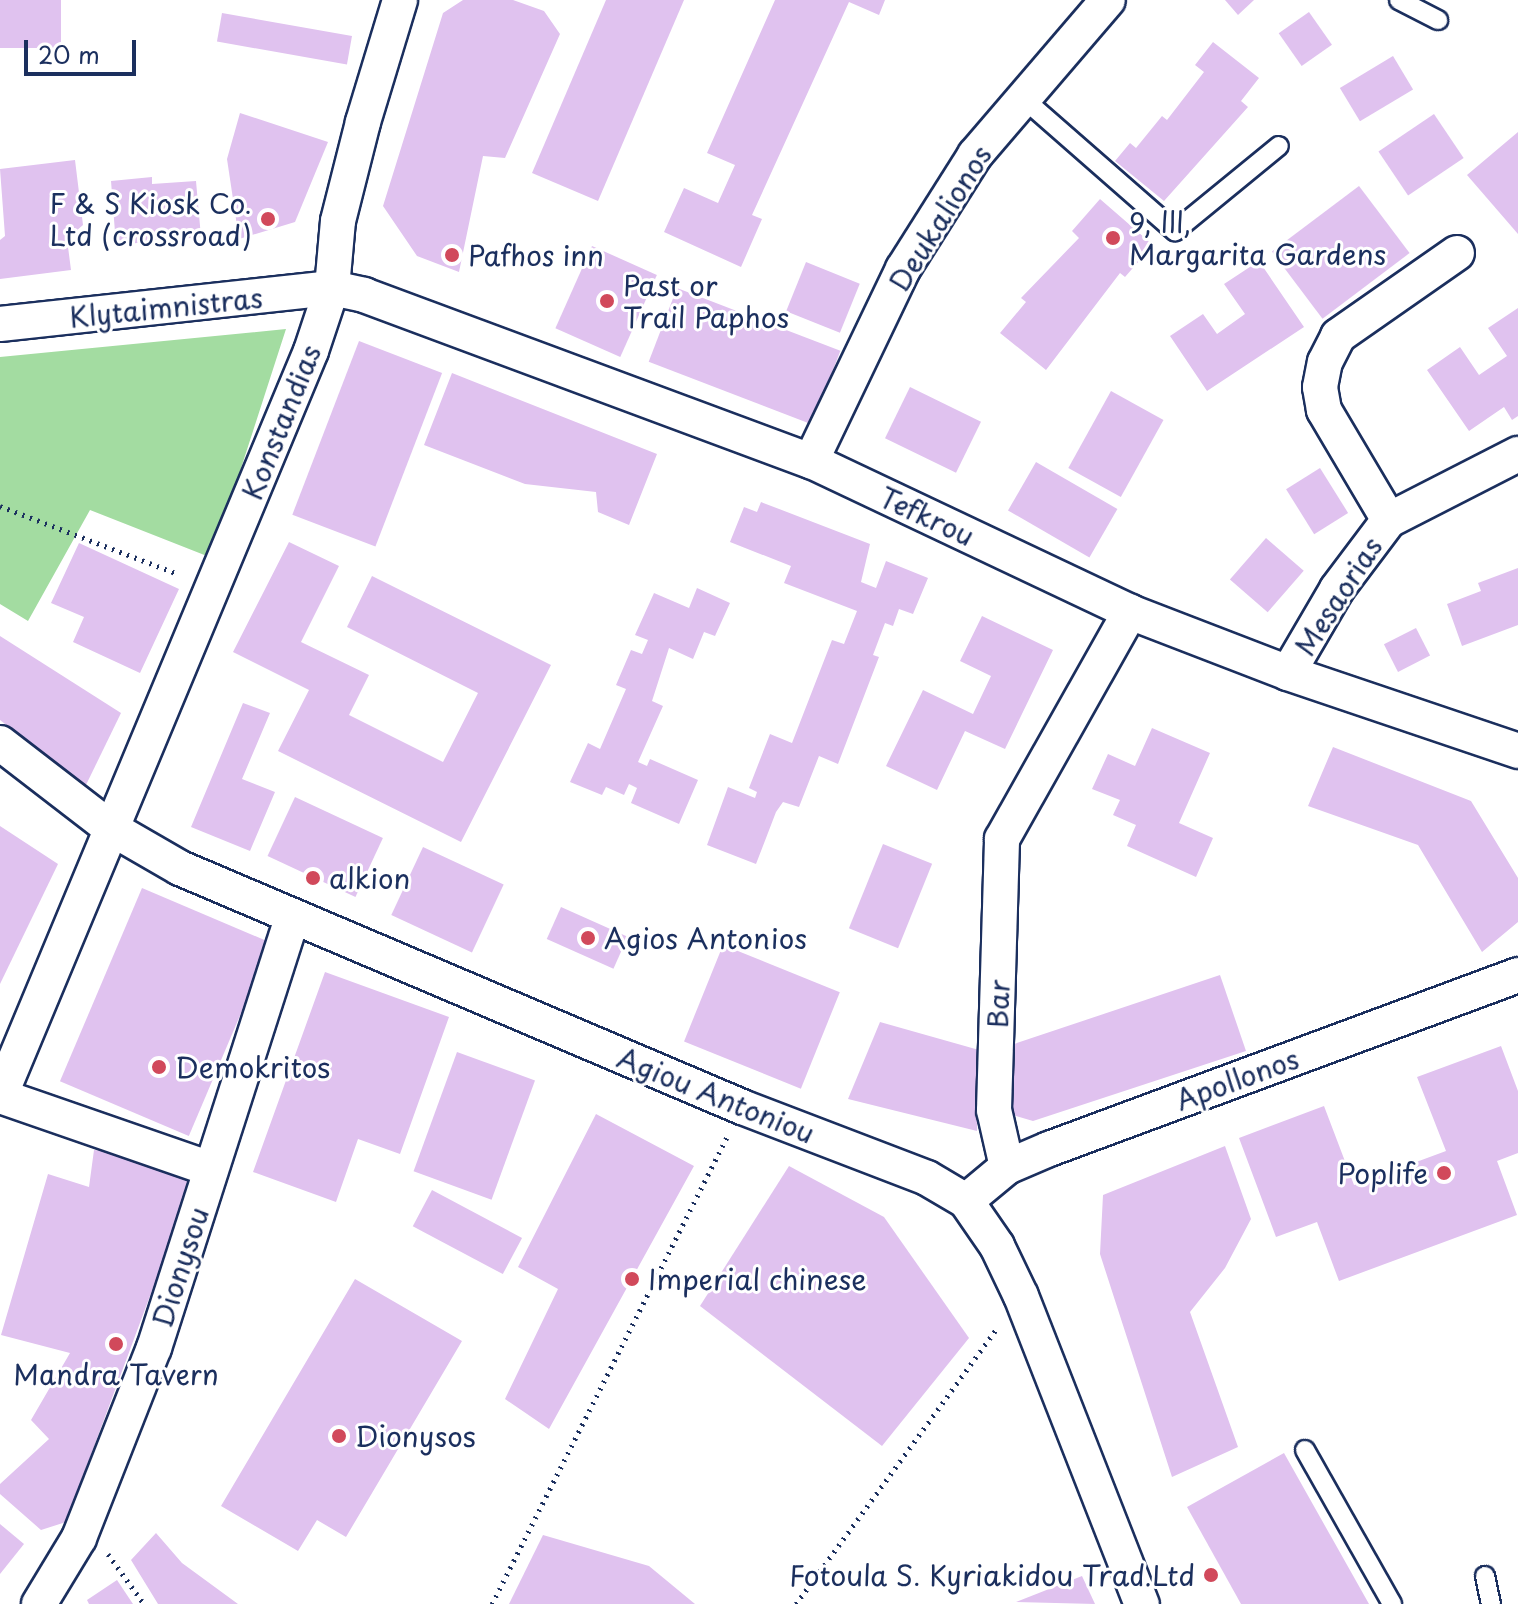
<!DOCTYPE html>
<html>
<head>
<meta charset="utf-8">
<style>
	body { margin:0 }
	#map { position:relative; width:1518px; height:1604px; overflow:hidden; background:#fff; font-family:"Playpen Sans",sans-serif }
	div>[style] { position:absolute }
	[style*='--x'] { left:calc(var(--x)*1px); top:calc(var(--y)*1px); width:calc(var(--w)*1px); rotate:calc(var(--a)*1deg) }
	.green>* { inset:0; background:#a3dca1 }
	.building>* { inset:0; background:#e0c2ef; transform-origin:0 0 }
	.path>* { height:5px; margin-top:-2.5px; transform-origin:0; background:repeating-linear-gradient(90deg,#1b2f5e 0 2px,transparent 0 8px) }
	.roads { filter:drop-shadow(2px 0 #1b2f5e) drop-shadow(-2px 0 #1b2f5e) drop-shadow(0 2px #1b2f5e) drop-shadow(0 -2px #1b2f5e) }
	.lane>* { height:18px; margin:-9px; padding:0 9px; transform-origin:9px; border-radius:9px; background:#fff }
	.street>* { height:34px; margin:-17px; padding:0 17px; transform-origin:17px; border-radius:17px; background:#fff }
	.dots>* { width:22px; height:22px; translate:-50% -50%; box-sizing:border-box; border:4px solid #fff; border-radius:50% }
	span { translate:-50% -50%; white-space:nowrap; text-align:center; line-height:1.15; -webkit-text-stroke:6px #fff; paint-order:stroke }
	.poi-label { font-size:28px; color:#1b2f5e }
	.right { translate:-100% -50%; text-align:right }
	.left { translate:0 -50%; text-align:left }
	.street-label { font-size:28px; color:#1b2f5e }
	.scale { position:absolute; left:24px; top:40px; width:112px; height:36px; box-sizing:border-box; border:4px solid #1b2f5e; border-top:0; padding-left:10px; font-size:24px; line-height:28px; white-space:nowrap; color:#1b2f5e; -webkit-text-stroke:6px #fff; paint-order:stroke }
</style>
</head>
<body>
<div id="map">
	<div class="green">
		<div style="clip-path:polygon(286px 329px,212px 558px,90px 510px,28px 621px,0 604px,0 357px)"></div>
	</div>
	<div class="building">
		<div style="left:0;top:0;width:61px;height:48px"></div>
		<div style="clip-path:polygon(463px 0,513px 0,544px 11px,560px 34px,505px 158px,483px 156px,459px 272px,417px 256px,383px 206px,443px 13px)"></div>
		<div style="clip-path:polygon(606px 0,684px 0,598px 201px,532px 173px)"></div>
		<div style="clip-path:polygon(775px 0,885px 0,879px 15px,849px 2px,752px 215px,762px 219px,741px 267px,664px 232px,684px 188px,718px 203px,735px 165px,707px 153px)"></div>
		<div style="clip-path:polygon(1225px 0,1254px 0,1238px 15px)"></div>
		<div style="left:1309px;top:12px;width:40px;height:37px;rotate:55deg"></div>
		<div style="left:222px;top:13px;width:132px;height:29px;rotate:10deg"></div>
		<div style="clip-path:polygon(1213px 42px,1259px 78px,1241px 101px,1248px 107px,1164px 201px,1115px 161px,1130px 143px,1136px 148px,1162px 116px,1167px 120px,1204px 72px,1195px 65px)"></div>
		<div style="left:1393px;top:56px;width:39px;height:62px;rotate:59deg"></div>
		<div style="clip-path:polygon(240px 113px,328px 142px,295px 222px,239px 239px,227px 159px)"></div>
		<div style="left:1434px;top:114px;width:53px;height:67px;rotate:56deg"></div>
		<div style="clip-path:polygon(1518px 132px,1518px 234px,1467px 175px)"></div>
		<div style="clip-path:polygon(75px 160px,83px 225px,67px 239px,71px 270px,0 279px,0 240px,5px 236px,0 169px)"></div>
		<div style="clip-path:polygon(152px 177px,152px 184px,196px 181px,201px 237px,116px 245px,111px 181px)"></div>
		<div style="left:1359px;top:186px;width:84px;height:109px;rotate:53deg"></div>
		<div style="clip-path:polygon(1100px 199px,1153px 245px,1125px 277px,1120px 273px,1046px 370px,1000px 333px,1026px 302px,1021px 298px,1079px 238px,1072px 231px)"></div>
		<div style="left:592px;top:246px;width:71px;height:90px;rotate:24deg"></div>
		<div style="clip-path:polygon(1259px 261px,1304px 327px,1207px 391px,1170px 336px,1203px 314px,1217px 334px,1245px 314px,1224px 284px)"></div>
		<div style="left:806px;top:262px;width:58px;height:53px;rotate:22deg"></div>
		<div style="left:677px;top:288px;width:175px;height:79px;rotate:21deg"></div>
		<div style="clip-path:polygon(1518px 308px,1518px 416px,1512px 420px,1504px 407px,1469px 431px,1427px 370px,1460px 347px,1479px 375px,1507px 356px,1488px 328px)"></div>
		<div style="left:359px;top:341px;width:89px;height:186px;rotate:21deg"></div>
		<div style="clip-path:polygon(452px 373px,657px 454px,629px 525px,598px 512px,596px 492px,525px 484px,424px 445px)"></div>
		<div style="left:910px;top:387px;width:79px;height:57px;rotate:26deg"></div>
		<div style="left:1111px;top:391px;width:60px;height:88px;rotate:29deg"></div>
		<div style="left:1036px;top:462px;width:94px;height:56px;rotate:30deg"></div>
		<div style="left:1320px;top:468px;width:53px;height:40px;rotate:58deg"></div>
		<div style="clip-path:polygon(761px 502px,870px 544px,861px 582px,876px 588px,886px 561px,928px 578px,913px 614px,899px 609px,893px 626px,885px 623px,873px 655px,879px 657px,838px 764px,819px 756px,799px 807px,783px 802px,776px 812px,756px 864px,707px 845px,728px 787px,755px 798px,757px 792px,749px 788px,770px 734px,792px 743px,832px 640px,844px 644px,857px 611px,784px 583px,791px 566px,730px 542px,744px 507px,757px 512px)"></div>
		<div style="left:1266px;top:538px;width:50px;height:55px;rotate:41deg"></div>
		<div style="clip-path:polygon(289px 542px,339px 566px,301px 642px,369px 675px,349px 715px,443px 762px,478px 693px,347px 627px,372px 576px,551px 665px,461px 842px,278px 751px,309px 690px,233px 652px)"></div>
		<div style="clip-path:polygon(79px 543px,179px 589px,140px 673px,73px 642px,84px 617px,51px 603px)"></div>
		<div style="clip-path:polygon(1518px 568px,1518px 625px,1462px 646px,1447px 604px,1481px 591px,1478px 583px)"></div>
		<div style="clip-path:polygon(697px 588px,730px 603px,715px 636px,704px 632px,693px 659px,669px 648px,652px 701px,663px 706px,638px 762px,647px 766px,650px 759px,698px 780px,679px 824px,631px 803px,637px 788px,629px 784px,624px 795px,606px 787px,602px 795px,570px 782px,588px 743px,600px 749px,626px 689px,616px 685px,631px 650px,642px 654px,648px 640px,635px 635px,654px 593px,689px 608px)"></div>
		<div style="clip-path:polygon(982px 616px,1053px 650px,1005px 749px,965px 731px,937px 790px,886px 766px,923px 690px,973px 714px,991px 676px,960px 661px)"></div>
		<div style="left:1416px;top:628px;width:31px;height:36px;rotate:63deg"></div>
		<div style="clip-path:polygon(0 636px,121px 713px,85px 787px,0 720px)"></div>
		<div style="clip-path:polygon(243px 703px,270px 713px,242px 779px,275px 792px,250px 851px,191px 827px)"></div>
		<div style="clip-path:polygon(1152px 728px,1210px 753px,1179px 823px,1213px 838px,1196px 877px,1127px 846px,1136px 825px,1113px 815px,1120px 800px,1092px 789px,1108px 754px,1135px 766px)"></div>
		<div style="clip-path:polygon(1333px 747px,1471px 801px,1518px 878px,1518px 922px,1482px 952px,1418px 845px,1308px 806px)"></div>
		<div style="left:295px;top:797px;width:97px;height:65px;rotate:25deg"></div>
		<div style="clip-path:polygon(0 826px,58px 864px,0 984px)"></div>
		<div style="left:883px;top:844px;width:53px;height:91px;rotate:22deg"></div>
		<div style="left:423px;top:847px;width:89px;height:75px;rotate:25deg"></div>
		<div style="left:142px;top:888px;width:140px;height:210px;rotate:23deg"></div>
		<div style="left:561px;top:907px;width:73px;height:35px;rotate:24deg"></div>
		<div style="left:723px;top:945px;width:126px;height:104px;rotate:22deg"></div>
		<div style="clip-path:polygon(325px 972px,449px 1017px,400px 1154px,358px 1139px,336px 1202px,253px 1172px)"></div>
		<div style="clip-path:polygon(1220px 975px,1246px 1051px,1033px 1121px,1013px 1115px,1008px 1046px)"></div>
		<div style="clip-path:polygon(880px 1022px,979px 1050px,977px 1131px,848px 1099px)"></div>
		<div style="clip-path:polygon(1501px 1046px,1518px 1091px,1518px 1153px,1497px 1161px,1517px 1215px,1339px 1281px,1317px 1222px,1276px 1237px,1239px 1138px,1324px 1106px,1354px 1185px,1446px 1151px,1417px 1077px)"></div>
		<div style="left:457px;top:1052px;width:83px;height:127px;rotate:20deg"></div>
		<div style="clip-path:polygon(596px 1114px,694px 1166px,549px 1429px,505px 1399px,558px 1289px,518px 1267px)"></div>
		<div style="clip-path:polygon(1225px 1146px,1251px 1219px,1225px 1268px,1190px 1312px,1238px 1447px,1172px 1477px,1100px 1254px,1103px 1195px)"></div>
		<div style="clip-path:polygon(94px 1150px,155px 1157px,193px 1180px,66px 1522px,41px 1530px,0 1494px,0 1484px,49px 1439px,31px 1420px,70px 1353px,1px 1335px,48px 1174px,89px 1187px)"></div>
		<div style="clip-path:polygon(789px 1166px,884px 1217px,969px 1338px,882px 1446px,700px 1306px)"></div>
		<div style="left:432px;top:1190px;width:102px;height:41px;rotate:28deg"></div>
		<div style="clip-path:polygon(355px 1279px,462px 1341px,346px 1537px,317px 1520px,298px 1551px,221px 1506px)"></div>
		<div style="clip-path:polygon(1284px 1453px,1369px 1604px,1241px 1604px,1187px 1507px)"></div>
		<div style="clip-path:polygon(0 1524px,24px 1544px,0 1574px)"></div>
		<div style="clip-path:polygon(156px 1533px,182px 1563px,238px 1604px,158px 1604px,131px 1560px)"></div>
		<div style="clip-path:polygon(543px 1535px,649px 1566px,695px 1604px,509px 1604px)"></div>
		<div style="clip-path:polygon(1082px 1576px,1095px 1604px,1016px 1602px)"></div>
		<div style="clip-path:polygon(117px 1580px,133px 1604px,89px 1604px,87px 1600px)"></div>
	</div>
	<div class="path">
		<div style="--x:0;--y:506;--w:191;--a:20.9"></div>
		<div style="--x:108;--y:1554;--w:62;--a:54.2"></div>
		<div style="--x:492;--y:1604;--w:523;--a:-63.29"></div>
		<div style="--x:796;--y:1604;--w:339;--a:-53.9"></div>
	</div>
	<div class="roads">
		<div class="lane">
			<div style="--x:1399;--y:0;--w:44;--a:27.1"></div>
			<div style="--x:1024;--y:99;--w:201;--a:41.2"></div>
			<div style="--x:1175;--y:231;--w:134;--a:-39.3"></div>
			<div style="--x:1305;--y:1450;--w:177;--a:60.5"></div>
			<div style="--x:1485;--y:1576;--w:29;--a:78"></div>
		</div>
		<div class="street">
			<div style="--x:0;--y:324;--w:334;--a:-6.2"></div>
			<div style="--x:332;--y:288;--w:33;--a:12"></div>
			<div style="--x:364;--y:295;--w:477;--a:20.4"></div>
			<div style="--x:811;--y:461;--w:353;--a:25.3"></div>
			<div style="--x:1130;--y:612;--w:169;--a:21.1"></div>
			<div style="--x:1288;--y:673;--w:243;--a:18.7"></div>
			<div style="--x:811;--y:461;--w:213;--a:-64.4"></div>
			<div style="--x:903;--y:269;--w:135;--a:-57.7"></div>
			<div style="--x:975;--y:155;--w:204;--a:-49.4"></div>
			<div style="--x:1389;--y:520;--w:128;--a:-120.6"></div>
			<div style="--x:1324;--y:410;--w:23;--a:-100"></div>
			<div style="--x:1320;--y:387;--w:25;--a:-79"></div>
			<div style="--x:1325;--y:362;--w:29;--a:-63"></div>
			<div style="--x:1338;--y:336;--w:145;--a:-34.9"></div>
			<div style="--x:1288;--y:673;--w:97;--a:-59.7"></div>
			<div style="--x:1337;--y:589;--w:86;--a:-53"></div>
			<div style="--x:1389;--y:520;--w:145;--a:-27.1"></div>
			<div style="--x:0;--y:743;--w:138;--a:37.6"></div>
			<div style="--x:109;--y:827;--w:82;--a:30"></div>
			<div style="--x:180;--y:868;--w:611;--a:23.04"></div>
			<div style="--x:742;--y:1107;--w:198;--a:21"></div>
			<div style="--x:927;--y:1178;--w:45;--a:30.5"></div>
			<div style="--x:966;--y:1201;--w:55;--a:55.4"></div>
			<div style="--x:997;--y:1246;--w:55;--a:64.4"></div>
			<div style="--x:1021;--y:1296;--w:331;--a:68.6"></div>
			<div style="--x:0;--y:1096;--w:807;--a:-67.34"></div>
			<div style="--x:311;--y:351;--w:66;--a:-71.6"></div>
			<div style="--x:332;--y:288;--w:67;--a:-84.9"></div>
			<div style="--x:338;--y:221;--w:102;--a:-75.8"></div>
			<div style="--x:363;--y:122;--w:127;--a:-73.1"></div>
			<div style="--x:0;--y:1096;--w:223;--a:19.1"></div>
			<div style="--x:1007;--y:1167;--w:58;--a:-102.8"></div>
			<div style="--x:994;--y:1110;--w:271;--a:-88.3"></div>
			<div style="--x:1002;--y:839;--w:261;--a:-60.6"></div>
			<div style="--x:966;--y:1201;--w:53;--a:-39.7"></div>
			<div style="--x:1007;--y:1167;--w:46;--a:-23.2"></div>
			<div style="--x:1049;--y:1149;--w:500;--a:-20.35"></div>
			<div style="--x:39;--y:1604;--w:77;--a:-58.8"></div>
			<div style="--x:79;--y:1538;--w:204;--a:-68.5"></div>
			<div style="--x:154;--y:1348;--w:452;--a:-72.2"></div>
		</div>
	</div>
	<div class="dots">
		<div style="left:268px;top:219px;background:#d1495b"></div>
		<div style="left:1113px;top:238px;background:#d1495b"></div>
		<div style="left:452px;top:255px;background:#d1495b"></div>
		<div style="left:607px;top:301px;background:#d1495b"></div>
		<div style="left:313px;top:878px;background:#d1495b"></div>
		<div style="left:588px;top:938px;background:#d1495b"></div>
		<div style="left:159px;top:1067px;background:#d1495b"></div>
		<div style="left:1444px;top:1173px;background:#d1495b"></div>
		<div style="left:632px;top:1279px;background:#d1495b"></div>
		<div style="left:116px;top:1344px;background:#d1495b"></div>
		<div style="left:339px;top:1436px;background:#d1495b"></div>
		<div style="left:1211px;top:1575px;background:#d1495b"></div>
	</div>
	<div class="poi-label">
		<span class="right" style="left:252px;top:219px">F &amp; S Kiosk Co.<br>Ltd (crossroad)</span>
		<span class="left" style="left:1129px;top:238px">9, lll,<br>Margarita Gardens</span>
		<span class="left" style="left:468px;top:255px">Pafhos inn</span>
		<span class="left" style="left:623px;top:301px">Past or<br>Trail Paphos</span>
		<span class="left" style="left:329px;top:878px">alkion</span>
		<span class="left" style="left:604px;top:938px">Agios Antonios</span>
		<span class="left" style="left:175px;top:1067px">Demokritos</span>
		<span class="right" style="left:1428px;top:1173px">Poplife</span>
		<span class="left" style="left:648px;top:1279px">Imperial chinese</span>
		<span style="left:116px;top:1374px">Mandra Tavern</span>
		<span class="left" style="left:355px;top:1436px">Dionysos</span>
		<span class="right" style="left:1195px;top:1575px">Fotoula S. Kyriakidou Trad.Ltd</span>
	</div>
	<div class="street-label">
		<span style="left:940px;top:218px;rotate:-58deg">Deukalionos</span>
		<span style="left:166px;top:307px;rotate:-6deg">Klytaimnistras</span>
		<span style="left:281px;top:422px;rotate:-68deg">Konstandias</span>
		<span style="left:927px;top:516px;rotate:25deg">Tefkrou</span>
		<span style="left:1338px;top:596px;rotate:-57deg">Mesaorias</span>
		<span style="left:998px;top:1004px;rotate:-88deg">Bar</span>
		<span style="left:1237px;top:1079px;rotate:-20deg">Apollonos</span>
		<span style="left:716px;top:1095px;rotate:22deg">Agiou Antoniou</span>
		<span style="left:180px;top:1267px;rotate:-72deg">Dionysou</span>
	</div>
	<div class="scale">20 m</div>
</div>
</body>
</html>
